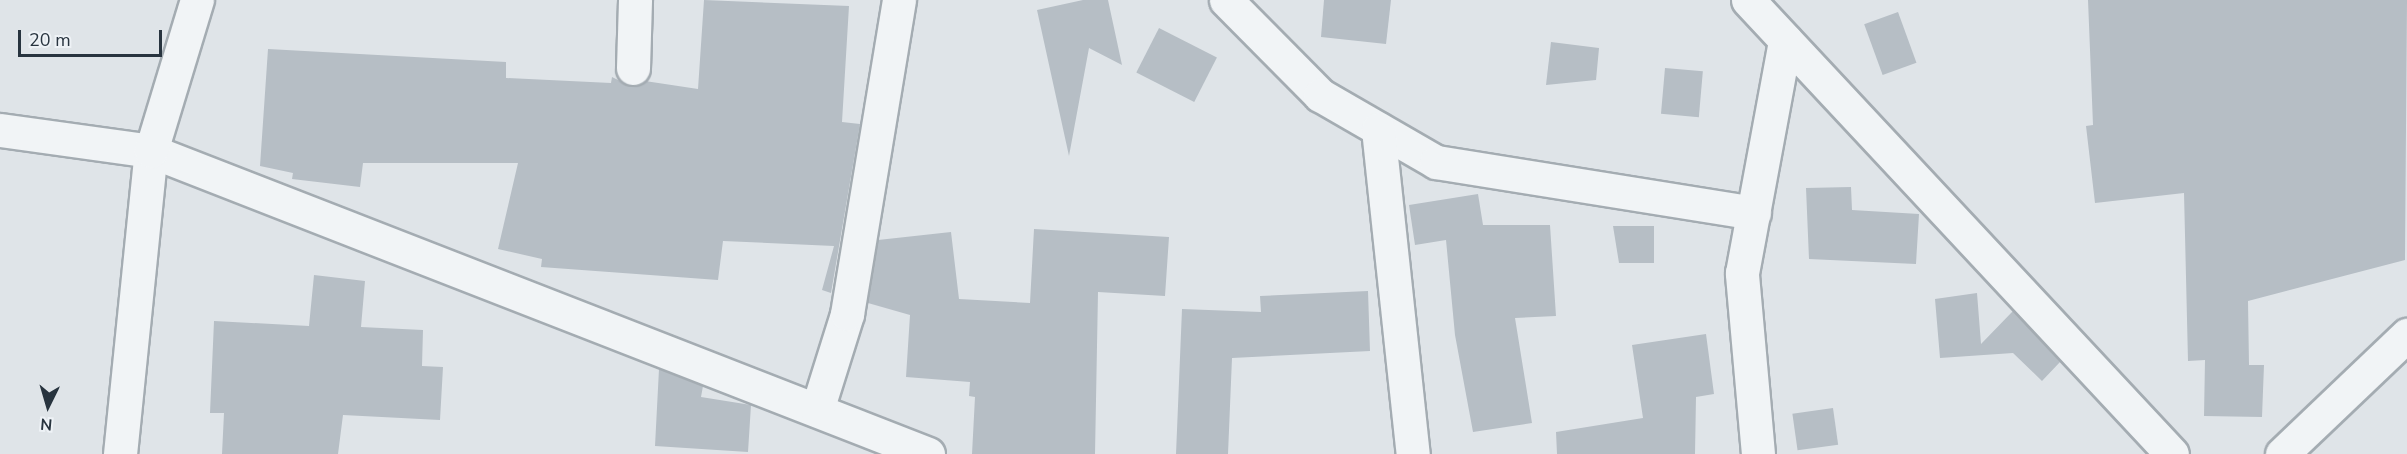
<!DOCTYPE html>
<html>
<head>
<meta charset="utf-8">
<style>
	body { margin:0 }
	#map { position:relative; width:2407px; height:454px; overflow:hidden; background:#dfe4e8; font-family:"Nunito Sans",sans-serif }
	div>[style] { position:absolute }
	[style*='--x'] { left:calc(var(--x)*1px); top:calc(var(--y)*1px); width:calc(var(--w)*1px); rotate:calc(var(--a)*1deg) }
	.building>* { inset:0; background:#b6bec5; transform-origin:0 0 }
	.roads { filter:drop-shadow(2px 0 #a4acb2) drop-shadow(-2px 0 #a4acb2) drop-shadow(0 2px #a4acb2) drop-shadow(0 -2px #a4acb2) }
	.minor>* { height:33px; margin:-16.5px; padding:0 16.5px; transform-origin:16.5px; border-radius:16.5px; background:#f1f4f6 }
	span { translate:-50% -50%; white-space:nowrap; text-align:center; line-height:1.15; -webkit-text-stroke:6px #eef2f6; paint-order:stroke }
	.north { position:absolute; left:18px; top:376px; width:60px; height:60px; -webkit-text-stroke:4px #eef2f6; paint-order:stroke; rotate:185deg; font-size:16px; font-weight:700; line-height:24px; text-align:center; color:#28343f }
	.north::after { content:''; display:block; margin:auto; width:21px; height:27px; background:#28343f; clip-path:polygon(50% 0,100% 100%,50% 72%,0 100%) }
	.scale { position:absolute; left:18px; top:30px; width:144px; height:27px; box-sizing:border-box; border:3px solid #28343f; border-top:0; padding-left:8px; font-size:18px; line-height:21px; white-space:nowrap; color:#28343f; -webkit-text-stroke:4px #eef2f6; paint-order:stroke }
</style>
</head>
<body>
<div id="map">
	<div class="building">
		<div style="clip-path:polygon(704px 0,849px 6px,842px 122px,860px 124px,831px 293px,822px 290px,834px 246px,723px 241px,718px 280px,541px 267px,542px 259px,498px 249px,518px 163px,363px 163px,360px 187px,292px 179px,293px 173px,260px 166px,268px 49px,506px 62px,506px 78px,611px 83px,612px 77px,632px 87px,645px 81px,698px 89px)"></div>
		<div style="clip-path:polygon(1083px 0,1108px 0,1122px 65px,1089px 48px,1069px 156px,1037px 10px)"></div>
		<div style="clip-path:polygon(1324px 0,1391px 0,1386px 44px,1321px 37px)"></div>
		<div style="clip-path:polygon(2088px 0,2407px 0,2405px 260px,2248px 301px,2249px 365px,2264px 365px,2262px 417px,2204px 416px,2205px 360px,2188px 361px,2184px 193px,2095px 203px,2086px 126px,2093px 125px)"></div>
		<div style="left:1898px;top:12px;width:54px;height:36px;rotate:70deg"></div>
		<div style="left:1159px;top:28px;width:65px;height:50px;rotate:27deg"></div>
		<div style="clip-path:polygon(1551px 42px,1599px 48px,1596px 80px,1546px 85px)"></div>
		<div style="left:1665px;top:68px;width:38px;height:46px;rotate:5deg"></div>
		<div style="clip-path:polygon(1851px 187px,1852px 210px,1919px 214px,1916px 264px,1809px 259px,1806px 188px)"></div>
		<div style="clip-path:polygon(1478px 194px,1483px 225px,1550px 225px,1556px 316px,1515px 318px,1532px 423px,1473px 432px,1455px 335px,1446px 240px,1415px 245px,1409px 205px)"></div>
		<div style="clip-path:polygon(1613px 226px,1654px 226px,1654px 263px,1619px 263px)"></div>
		<div style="clip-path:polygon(1034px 229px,1169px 237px,1165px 296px,1098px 292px,1095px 454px,972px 454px,975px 397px,969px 396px,970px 382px,906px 377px,910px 315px,868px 303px,878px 240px,951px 232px,959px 299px,1030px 303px)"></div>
		<div style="clip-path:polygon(314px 275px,365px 281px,361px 327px,423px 330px,422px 366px,443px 367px,440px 420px,343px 415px,338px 454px,222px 454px,224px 413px,210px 413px,214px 321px,309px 326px)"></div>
		<div style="clip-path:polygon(1368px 291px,1370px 351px,1232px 358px,1228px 454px,1176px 454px,1182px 309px,1261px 312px,1260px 296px)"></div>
		<div style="clip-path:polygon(1977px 293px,1981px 344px,2013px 311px,2060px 362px,2042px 381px,2013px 353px,1940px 358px,1935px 299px)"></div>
		<div style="clip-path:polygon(1706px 334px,1714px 394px,1696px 397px,1695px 454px,1557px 454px,1556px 432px,1643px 418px,1632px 345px)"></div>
		<div style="clip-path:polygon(659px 369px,703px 386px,701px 397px,751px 405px,748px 452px,655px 446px)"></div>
		<div style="left:1833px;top:408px;width:37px;height:41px;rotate:82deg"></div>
	</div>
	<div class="roads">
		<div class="minor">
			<div style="--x:1226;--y:0;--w:134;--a:45.3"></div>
			<div style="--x:1320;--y:95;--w:134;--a:30"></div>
			<div style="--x:1436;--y:162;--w:322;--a:9.1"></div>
			<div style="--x:1748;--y:0;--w:621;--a:46.96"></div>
			<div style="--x:633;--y:68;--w:68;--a:-88.3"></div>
			<div style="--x:1378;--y:129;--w:327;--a:83.9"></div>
			<div style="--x:0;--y:130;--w:152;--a:7.9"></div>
			<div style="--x:151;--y:151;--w:834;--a:21.3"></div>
			<div style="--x:817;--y:410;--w:101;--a:-72.6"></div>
			<div style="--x:847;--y:314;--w:318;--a:-80.6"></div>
			<div style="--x:120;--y:454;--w:305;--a:-84.2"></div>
			<div style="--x:151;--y:151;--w:158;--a:-73.1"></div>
			<div style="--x:1758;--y:454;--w:182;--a:-95.1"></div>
			<div style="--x:1742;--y:273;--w:237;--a:-79.5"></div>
			<div style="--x:2282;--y:454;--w:173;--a:-43.6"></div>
		</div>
	</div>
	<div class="north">N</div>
	<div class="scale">20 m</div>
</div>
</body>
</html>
